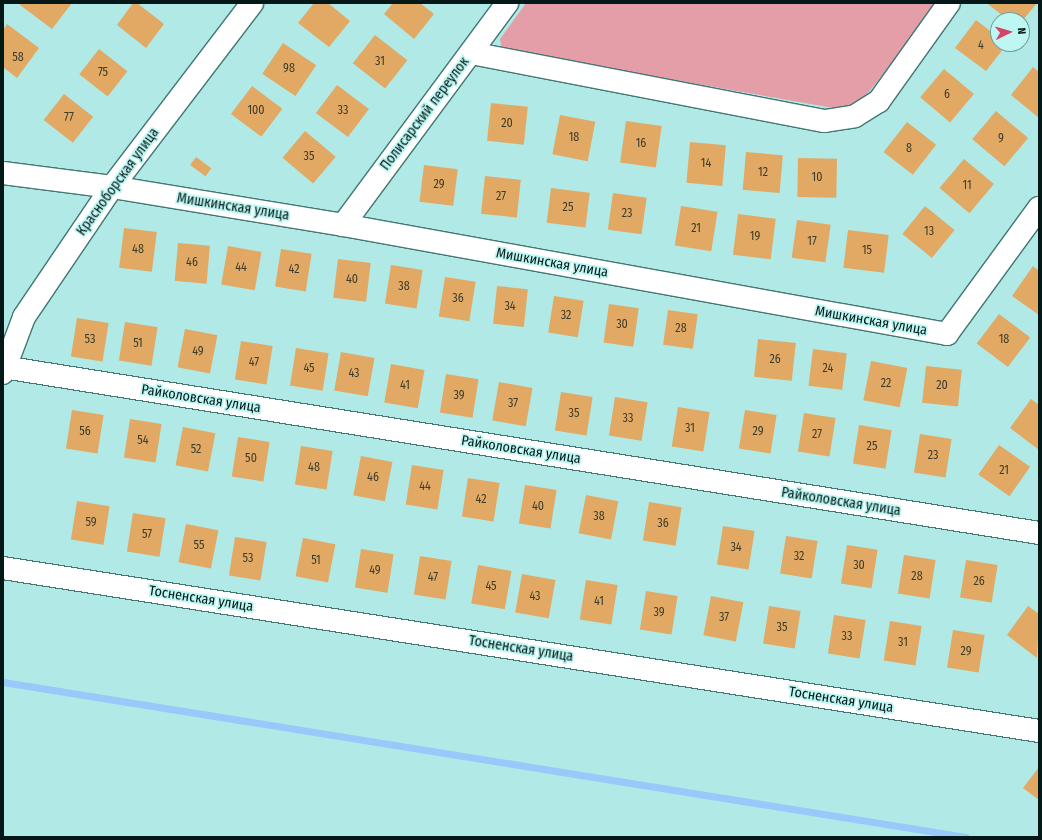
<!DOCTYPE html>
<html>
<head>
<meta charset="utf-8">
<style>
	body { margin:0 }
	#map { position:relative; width:1042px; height:840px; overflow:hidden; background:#b0e9e5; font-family:"Fira Sans Condensed",sans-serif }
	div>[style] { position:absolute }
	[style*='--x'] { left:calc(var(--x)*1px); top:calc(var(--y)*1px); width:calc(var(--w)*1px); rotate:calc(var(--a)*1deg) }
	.green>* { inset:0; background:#e49ea7 }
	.stream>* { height:7px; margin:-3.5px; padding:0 3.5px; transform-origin:3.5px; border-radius:3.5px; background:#99c8fb }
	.building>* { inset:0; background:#e2a964; transform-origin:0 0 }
	.roads { filter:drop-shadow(1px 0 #417774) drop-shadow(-1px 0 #417774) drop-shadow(0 1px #417774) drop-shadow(0 -1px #417774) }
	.minor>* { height:22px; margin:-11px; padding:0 11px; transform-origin:11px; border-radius:11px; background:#fff }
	span { translate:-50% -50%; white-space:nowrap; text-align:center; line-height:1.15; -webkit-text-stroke:3.5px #bdf6f2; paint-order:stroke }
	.number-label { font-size:12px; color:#3b3c2a }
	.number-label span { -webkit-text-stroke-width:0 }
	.street-label { font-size:14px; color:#031817 }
	.frame { position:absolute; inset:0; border:4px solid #031817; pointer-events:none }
	.north { position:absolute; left:990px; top:12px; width:40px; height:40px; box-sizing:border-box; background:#bdf6f2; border:1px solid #739d9a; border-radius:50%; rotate:85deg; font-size:11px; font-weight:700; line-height:16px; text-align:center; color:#031817 }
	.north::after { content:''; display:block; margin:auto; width:14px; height:18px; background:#d44466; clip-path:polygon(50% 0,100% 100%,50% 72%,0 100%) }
</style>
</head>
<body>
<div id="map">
	<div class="green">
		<div style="clip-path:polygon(526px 3px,941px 3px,863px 99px,851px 107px,839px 109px,502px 50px,500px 39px)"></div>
	</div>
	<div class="stream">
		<div style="--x:3;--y:682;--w:975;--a:9.14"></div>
	</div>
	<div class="building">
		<div style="clip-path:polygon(21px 3px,72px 3px,52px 29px,20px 5px)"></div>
		<div style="clip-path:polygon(133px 3px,137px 3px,164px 24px,146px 48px,117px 25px)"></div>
		<div style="clip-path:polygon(314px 3px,328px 3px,350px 21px,329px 47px,298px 23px)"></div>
		<div style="clip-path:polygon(393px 3px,420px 3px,434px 14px,414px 39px,384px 14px)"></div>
		<div style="clip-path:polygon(1037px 3px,1023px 20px,1008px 20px,988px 4px)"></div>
		<div style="clip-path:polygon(976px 20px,998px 37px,998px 44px,1007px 44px,986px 71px,955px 48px)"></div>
		<div style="clip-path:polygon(7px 24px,39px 48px,17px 78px,3px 67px,3px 30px)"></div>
		<div style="left:375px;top:35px;width:41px;height:36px;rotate:38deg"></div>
		<div style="left:283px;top:43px;width:40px;height:37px;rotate:34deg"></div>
		<div style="left:99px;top:49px;width:36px;height:32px;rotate:38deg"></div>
		<div style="clip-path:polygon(1033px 67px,1039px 72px,1039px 118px,1011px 95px)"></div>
		<div style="left:944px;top:69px;width:39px;height:37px;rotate:40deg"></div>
		<div style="left:337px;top:85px;width:40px;height:35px;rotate:37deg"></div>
		<div style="left:252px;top:86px;width:38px;height:35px;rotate:37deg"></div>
		<div style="left:64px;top:94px;width:37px;height:33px;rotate:38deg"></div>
		<div style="left:491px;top:103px;width:37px;height:38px;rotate:6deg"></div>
		<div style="left:996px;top:111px;width:42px;height:37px;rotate:40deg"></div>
		<div style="left:560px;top:115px;width:36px;height:40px;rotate:11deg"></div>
		<div style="left:626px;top:121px;width:36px;height:42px;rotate:8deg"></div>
		<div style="left:907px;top:122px;width:37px;height:38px;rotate:38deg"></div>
		<div style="left:305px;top:131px;width:40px;height:35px;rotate:40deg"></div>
		<div style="left:690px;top:142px;width:36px;height:41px;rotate:5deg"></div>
		<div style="left:746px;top:152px;width:37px;height:38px;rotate:5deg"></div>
		<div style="left:196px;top:157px;width:19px;height:10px;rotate:36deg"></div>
		<div style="left:798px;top:158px;width:39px;height:39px;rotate:1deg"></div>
		<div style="left:964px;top:159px;width:39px;height:38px;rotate:40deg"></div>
		<div style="left:424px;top:165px;width:34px;height:37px;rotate:7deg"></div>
		<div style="left:485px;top:176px;width:36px;height:38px;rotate:6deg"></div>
		<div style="left:551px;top:188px;width:39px;height:35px;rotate:7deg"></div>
		<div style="left:613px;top:193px;width:34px;height:37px;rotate:8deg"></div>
		<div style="left:681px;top:206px;width:37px;height:40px;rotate:9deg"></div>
		<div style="left:925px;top:206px;width:38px;height:36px;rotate:39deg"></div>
		<div style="left:738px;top:214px;width:38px;height:41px;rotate:7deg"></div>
		<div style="left:797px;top:220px;width:34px;height:38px;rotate:8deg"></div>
		<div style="left:124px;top:228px;width:33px;height:40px;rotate:7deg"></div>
		<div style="left:848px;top:230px;width:41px;height:38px;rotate:7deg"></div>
		<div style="left:178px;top:243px;width:32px;height:38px;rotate:5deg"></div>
		<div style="left:228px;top:246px;width:34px;height:39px;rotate:10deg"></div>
		<div style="left:281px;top:249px;width:31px;height:38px;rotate:9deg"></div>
		<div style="left:338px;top:259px;width:33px;height:39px;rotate:7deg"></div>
		<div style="left:391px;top:265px;width:32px;height:39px;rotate:9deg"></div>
		<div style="clip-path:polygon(1033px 266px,1039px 271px,1039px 315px,1012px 296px)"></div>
		<div style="left:445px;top:277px;width:31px;height:40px;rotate:9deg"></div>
		<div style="left:497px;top:286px;width:31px;height:38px;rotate:6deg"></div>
		<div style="left:554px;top:296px;width:30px;height:37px;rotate:9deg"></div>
		<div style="left:609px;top:304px;width:30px;height:39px;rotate:8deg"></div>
		<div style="left:668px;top:310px;width:30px;height:35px;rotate:8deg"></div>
		<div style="left:999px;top:314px;width:39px;height:37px;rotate:37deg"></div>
		<div style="left:77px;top:318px;width:32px;height:39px;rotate:9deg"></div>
		<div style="left:125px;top:322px;width:33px;height:39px;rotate:9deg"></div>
		<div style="left:185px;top:329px;width:33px;height:39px;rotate:11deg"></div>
		<div style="left:758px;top:339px;width:38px;height:38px;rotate:6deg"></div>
		<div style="left:241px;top:341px;width:32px;height:39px;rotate:9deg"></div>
		<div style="left:296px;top:348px;width:33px;height:38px;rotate:9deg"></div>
		<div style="left:813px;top:349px;width:34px;height:37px;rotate:7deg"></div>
		<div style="left:341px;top:352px;width:34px;height:39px;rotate:10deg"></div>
		<div style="left:871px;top:361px;width:37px;height:40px;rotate:11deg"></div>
		<div style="left:391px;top:364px;width:34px;height:39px;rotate:10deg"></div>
		<div style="left:926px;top:366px;width:36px;height:37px;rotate:6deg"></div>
		<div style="left:446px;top:374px;width:33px;height:39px;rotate:9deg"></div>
		<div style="left:499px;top:382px;width:34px;height:39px;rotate:10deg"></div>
		<div style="left:561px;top:392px;width:32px;height:39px;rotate:9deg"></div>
		<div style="left:615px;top:397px;width:33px;height:39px;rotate:9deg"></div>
		<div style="clip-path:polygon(1031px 399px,1039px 405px,1039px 450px,1010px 428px)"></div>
		<div style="left:678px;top:407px;width:32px;height:40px;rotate:9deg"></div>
		<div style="left:72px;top:410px;width:32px;height:39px;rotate:9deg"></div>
		<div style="left:745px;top:410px;width:32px;height:39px;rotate:9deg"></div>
		<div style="left:804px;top:413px;width:32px;height:39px;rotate:9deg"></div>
		<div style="left:130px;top:419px;width:32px;height:39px;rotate:9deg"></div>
		<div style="left:859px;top:425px;width:33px;height:39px;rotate:9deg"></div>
		<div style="left:183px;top:427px;width:33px;height:39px;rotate:11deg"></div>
		<div style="left:920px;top:434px;width:32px;height:39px;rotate:9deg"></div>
		<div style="left:238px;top:437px;width:32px;height:40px;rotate:9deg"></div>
		<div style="left:999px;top:445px;width:38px;height:36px;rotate:35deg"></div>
		<div style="left:301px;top:446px;width:32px;height:39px;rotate:9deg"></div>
		<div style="left:361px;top:456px;width:32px;height:40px;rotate:11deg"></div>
		<div style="left:412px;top:465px;width:32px;height:40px;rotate:9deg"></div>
		<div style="left:468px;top:478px;width:32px;height:39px;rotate:9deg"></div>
		<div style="left:525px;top:485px;width:32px;height:39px;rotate:9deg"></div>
		<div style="left:586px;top:495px;width:33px;height:39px;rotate:11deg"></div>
		<div style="left:77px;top:501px;width:33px;height:39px;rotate:9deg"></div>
		<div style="left:649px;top:502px;width:33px;height:39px;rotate:9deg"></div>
		<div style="left:133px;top:513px;width:33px;height:39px;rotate:9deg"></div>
		<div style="left:186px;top:524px;width:33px;height:39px;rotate:11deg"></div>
		<div style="left:723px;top:526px;width:32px;height:39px;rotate:9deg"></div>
		<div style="left:786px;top:536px;width:32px;height:38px;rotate:9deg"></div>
		<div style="left:235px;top:537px;width:32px;height:39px;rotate:9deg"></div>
		<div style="left:303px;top:538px;width:33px;height:39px;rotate:11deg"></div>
		<div style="left:847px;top:545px;width:31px;height:39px;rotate:9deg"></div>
		<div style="left:361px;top:549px;width:33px;height:39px;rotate:9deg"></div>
		<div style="left:904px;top:555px;width:32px;height:39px;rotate:9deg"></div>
		<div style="left:420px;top:556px;width:32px;height:39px;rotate:9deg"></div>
		<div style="left:966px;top:560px;width:32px;height:38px;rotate:9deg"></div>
		<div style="left:478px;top:565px;width:34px;height:39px;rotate:10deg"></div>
		<div style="left:522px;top:574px;width:34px;height:39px;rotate:10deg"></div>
		<div style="left:586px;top:580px;width:32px;height:40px;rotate:9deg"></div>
		<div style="left:646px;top:591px;width:32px;height:39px;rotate:9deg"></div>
		<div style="left:711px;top:596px;width:33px;height:40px;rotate:11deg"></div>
		<div style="left:769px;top:606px;width:32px;height:38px;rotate:9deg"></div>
		<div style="clip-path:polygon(1028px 606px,1039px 614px,1037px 658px,1007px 635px)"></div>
		<div style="left:834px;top:615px;width:32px;height:39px;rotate:9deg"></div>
		<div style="left:890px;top:621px;width:32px;height:40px;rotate:9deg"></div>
		<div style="left:953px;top:630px;width:32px;height:38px;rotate:9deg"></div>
		<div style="clip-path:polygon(1039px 767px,1039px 800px,1023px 788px)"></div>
	</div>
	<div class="roads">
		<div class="minor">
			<div style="--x:471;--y:53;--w:360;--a:10.9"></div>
			<div style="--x:825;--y:121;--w:30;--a:-9"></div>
			<div style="--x:855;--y:116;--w:28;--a:-32"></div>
			<div style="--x:879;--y:101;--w:120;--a:-54.5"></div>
			<div style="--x:3;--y:173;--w:110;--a:7.3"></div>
			<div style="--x:112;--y:187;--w:234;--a:9.3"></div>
			<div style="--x:343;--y:225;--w:614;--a:10.23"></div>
			<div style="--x:947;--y:334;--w:156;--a:-53.9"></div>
			<div style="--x:343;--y:225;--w:276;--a:-53.5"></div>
			<div style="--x:3;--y:367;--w:1049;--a:9.1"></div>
			<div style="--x:3;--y:373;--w:60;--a:-69.4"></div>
			<div style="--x:24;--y:317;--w:157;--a:-55.9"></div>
			<div style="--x:112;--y:187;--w:231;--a:-52.7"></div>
			<div style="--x:3;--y:568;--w:1049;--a:8.94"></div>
		</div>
	</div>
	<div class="number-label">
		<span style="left:981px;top:46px">4</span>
		<span style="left:18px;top:58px">58</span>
		<span style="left:380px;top:62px">31</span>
		<span style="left:289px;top:69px">98</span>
		<span style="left:103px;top:73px">75</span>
		<span style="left:947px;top:95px">6</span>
		<span style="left:256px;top:111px">100</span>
		<span style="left:343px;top:111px">33</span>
		<span style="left:69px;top:118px">77</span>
		<span style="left:507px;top:124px">20</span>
		<span style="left:574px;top:138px">18</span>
		<span style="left:1001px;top:139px">9</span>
		<span style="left:641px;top:144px">16</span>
		<span style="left:909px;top:149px">8</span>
		<span style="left:309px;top:157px">35</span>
		<span style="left:706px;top:164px">14</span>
		<span style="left:763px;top:173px">12</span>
		<span style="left:817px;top:178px">10</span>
		<span style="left:439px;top:185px">29</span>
		<span style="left:967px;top:186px">11</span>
		<span style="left:501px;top:197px">27</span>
		<span style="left:568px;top:208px">25</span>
		<span style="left:627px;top:214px">23</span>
		<span style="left:696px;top:229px">21</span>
		<span style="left:929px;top:232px">13</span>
		<span style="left:755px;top:237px">19</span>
		<span style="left:812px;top:242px">17</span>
		<span style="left:138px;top:250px">48</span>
		<span style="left:867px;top:251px">15</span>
		<span style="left:192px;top:263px">46</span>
		<span style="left:241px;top:268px">44</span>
		<span style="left:294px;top:270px">42</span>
		<span style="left:352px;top:280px">40</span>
		<span style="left:404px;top:287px">38</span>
		<span style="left:458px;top:299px">36</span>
		<span style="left:510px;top:307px">34</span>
		<span style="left:566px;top:316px">32</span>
		<span style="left:622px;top:325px">30</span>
		<span style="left:681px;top:329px">28</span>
		<span style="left:90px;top:340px">53</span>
		<span style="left:1004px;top:340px">18</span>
		<span style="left:138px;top:344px">51</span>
		<span style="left:198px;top:352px">49</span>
		<span style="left:775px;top:360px">26</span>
		<span style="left:254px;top:363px">47</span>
		<span style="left:309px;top:369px">45</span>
		<span style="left:828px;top:369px">24</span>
		<span style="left:354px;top:374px">43</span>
		<span style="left:886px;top:384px">22</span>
		<span style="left:405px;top:386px">41</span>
		<span style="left:942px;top:386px">20</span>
		<span style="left:459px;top:396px">39</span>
		<span style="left:513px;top:404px">37</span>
		<span style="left:574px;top:414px">35</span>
		<span style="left:628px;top:419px">33</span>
		<span style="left:690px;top:429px">31</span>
		<span style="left:85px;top:432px">56</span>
		<span style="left:758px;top:432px">29</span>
		<span style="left:817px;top:435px">27</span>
		<span style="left:143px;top:441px">54</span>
		<span style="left:872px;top:447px">25</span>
		<span style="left:196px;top:450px">52</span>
		<span style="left:933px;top:456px">23</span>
		<span style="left:251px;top:459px">50</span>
		<span style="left:314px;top:468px">48</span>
		<span style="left:1004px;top:471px">21</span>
		<span style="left:373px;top:478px">46</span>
		<span style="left:425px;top:487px">44</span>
		<span style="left:481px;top:500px">42</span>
		<span style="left:538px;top:507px">40</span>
		<span style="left:599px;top:517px">38</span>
		<span style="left:91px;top:523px">59</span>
		<span style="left:663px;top:524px">36</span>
		<span style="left:147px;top:535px">57</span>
		<span style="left:199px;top:546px">55</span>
		<span style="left:736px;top:548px">34</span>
		<span style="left:799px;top:557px">32</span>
		<span style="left:248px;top:559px">53</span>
		<span style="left:316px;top:561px">51</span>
		<span style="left:859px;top:566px">30</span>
		<span style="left:375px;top:571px">49</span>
		<span style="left:917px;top:577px">28</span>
		<span style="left:433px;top:578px">47</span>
		<span style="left:979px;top:582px">26</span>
		<span style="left:491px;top:587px">45</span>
		<span style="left:535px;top:597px">43</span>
		<span style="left:599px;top:602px">41</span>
		<span style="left:659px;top:613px">39</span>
		<span style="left:724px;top:618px">37</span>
		<span style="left:782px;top:628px">35</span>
		<span style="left:847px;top:637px">33</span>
		<span style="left:903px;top:643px">31</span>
		<span style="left:966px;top:652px">29</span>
	</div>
	<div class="street-label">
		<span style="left:425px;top:114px;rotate:-53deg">Полисарский переулок</span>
		<span style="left:118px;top:182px;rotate:-54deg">Красноборская улица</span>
		<span style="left:233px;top:207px;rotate:9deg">Мишкинская улица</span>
		<span style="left:552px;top:263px;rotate:10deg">Мишкинская улица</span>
		<span style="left:871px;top:321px;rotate:10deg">Мишкинская улица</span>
		<span style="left:201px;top:399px;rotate:9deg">Райколовская улица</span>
		<span style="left:521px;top:450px;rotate:9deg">Райколовская улица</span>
		<span style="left:841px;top:502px;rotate:9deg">Райколовская улица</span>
		<span style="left:201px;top:599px;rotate:9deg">Тосненская улица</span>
		<span style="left:521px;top:649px;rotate:9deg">Тосненская улица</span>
		<span style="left:841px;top:700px;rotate:9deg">Тосненская улица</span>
	</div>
	<div class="frame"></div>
	<div class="north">N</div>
</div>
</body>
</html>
